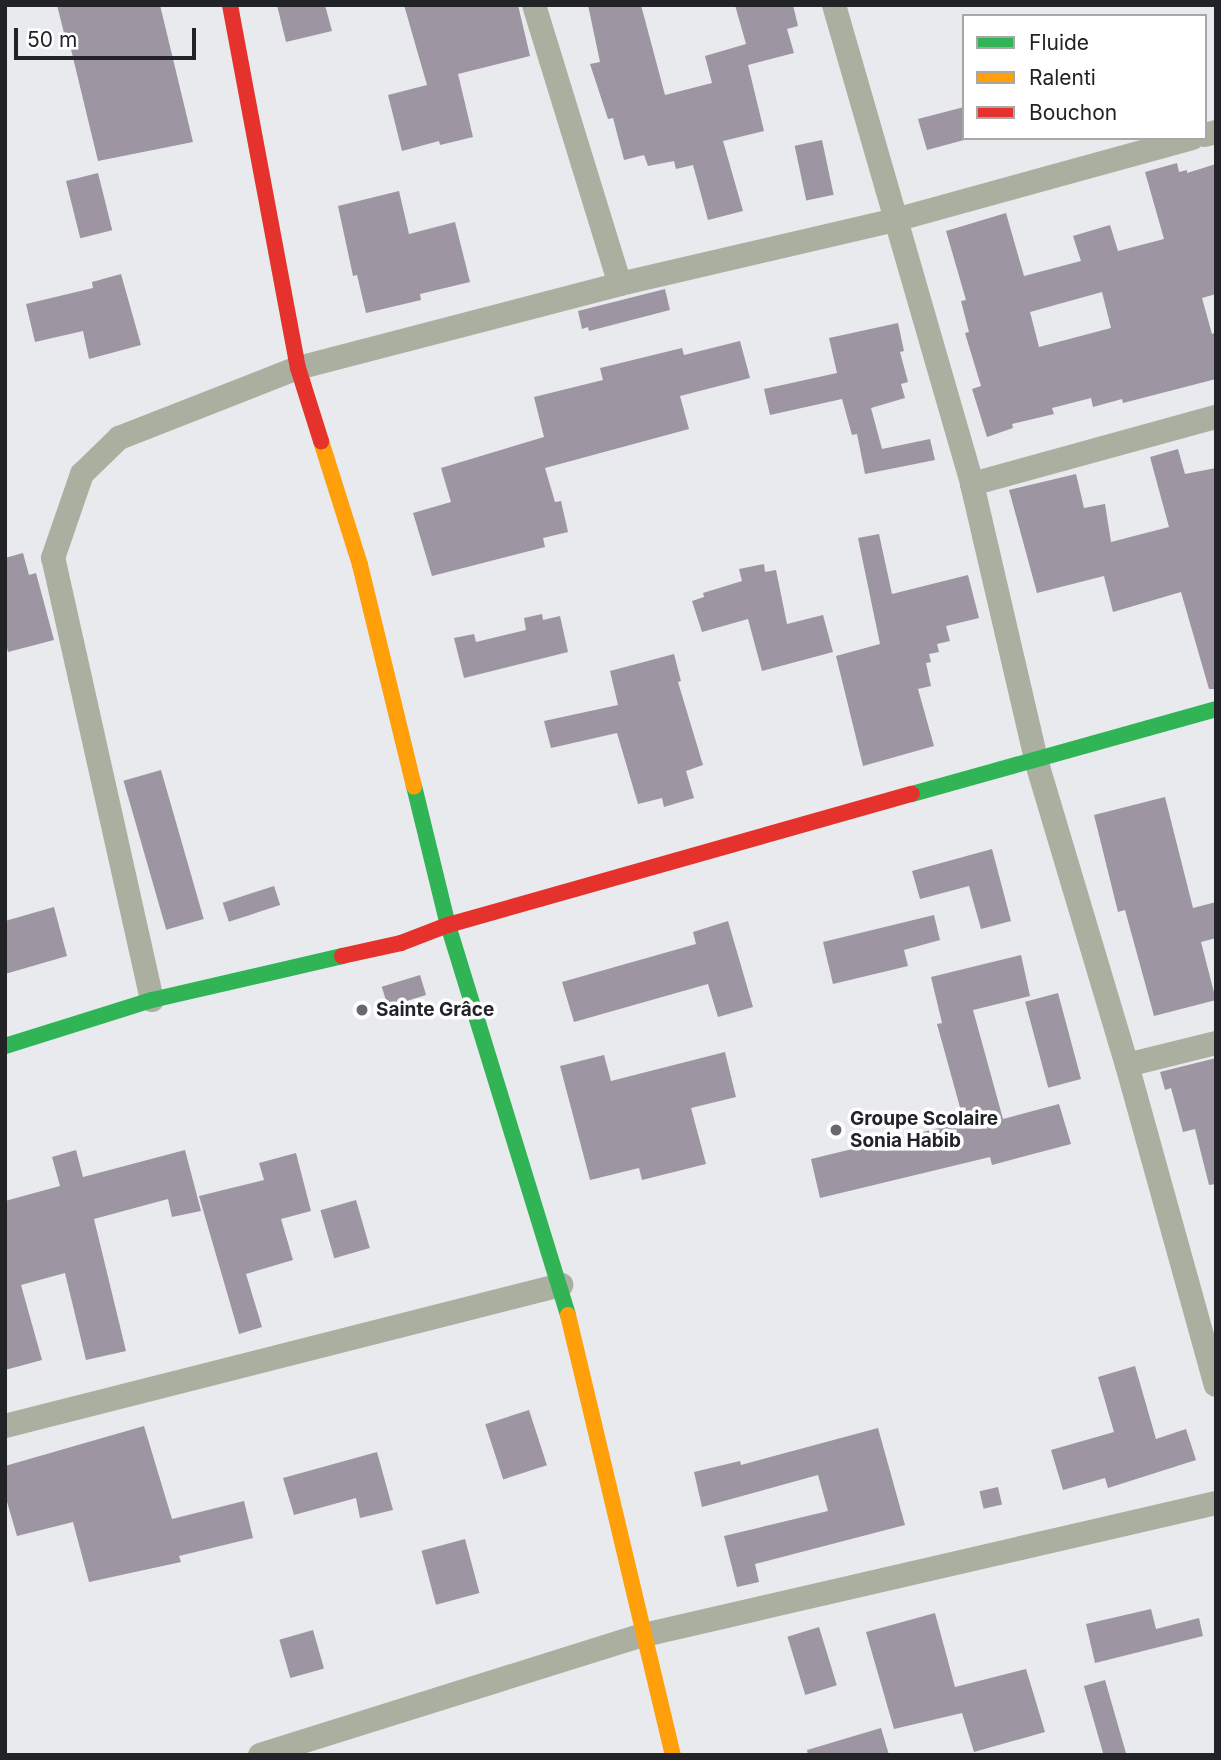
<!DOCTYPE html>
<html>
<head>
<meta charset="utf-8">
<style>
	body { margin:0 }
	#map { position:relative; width:1221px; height:1760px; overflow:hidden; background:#e8eaed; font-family:Inter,sans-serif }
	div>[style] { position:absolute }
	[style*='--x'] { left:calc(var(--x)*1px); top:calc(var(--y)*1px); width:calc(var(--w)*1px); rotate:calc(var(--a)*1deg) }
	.building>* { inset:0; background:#9e95a2; transform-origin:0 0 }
	.street>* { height:24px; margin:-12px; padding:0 12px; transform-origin:12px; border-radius:12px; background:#abafa0 }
	.fast>* { height:16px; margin:-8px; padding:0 8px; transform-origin:8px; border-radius:8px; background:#30b455 }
	.slow>* { height:16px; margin:-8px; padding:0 8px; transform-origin:8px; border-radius:8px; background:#ff9f0a }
	.jam>* { height:16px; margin:-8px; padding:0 8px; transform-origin:8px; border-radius:8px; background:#e5322d }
	.dots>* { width:19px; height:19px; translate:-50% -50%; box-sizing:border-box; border:4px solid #fff; border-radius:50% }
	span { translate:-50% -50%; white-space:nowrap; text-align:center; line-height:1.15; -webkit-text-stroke:7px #fff; paint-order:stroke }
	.poi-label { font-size:19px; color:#222326; font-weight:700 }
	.left { translate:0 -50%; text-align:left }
	.frame { position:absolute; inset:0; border:7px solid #222326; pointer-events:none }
	.legend { position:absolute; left:962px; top:14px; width:245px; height:126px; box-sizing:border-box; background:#fff; border:2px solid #a7a7a8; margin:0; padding:9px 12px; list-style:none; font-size:21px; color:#222326 }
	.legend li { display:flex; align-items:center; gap:14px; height:35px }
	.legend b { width:35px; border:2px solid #a7a7a8 }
	.scale { position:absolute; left:14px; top:28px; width:182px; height:32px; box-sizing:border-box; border:4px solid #222326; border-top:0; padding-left:9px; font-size:21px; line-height:24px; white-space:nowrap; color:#222326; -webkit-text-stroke:5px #fff; paint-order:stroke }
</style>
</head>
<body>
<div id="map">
	<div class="building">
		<div style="clip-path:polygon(57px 5px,160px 5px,193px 142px,98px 161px,68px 37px,65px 37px)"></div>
		<div style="clip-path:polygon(277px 5px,325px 5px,332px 31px,286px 42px)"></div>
		<div style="clip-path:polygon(404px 5px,518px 5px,530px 56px,458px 74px,473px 137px,440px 145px,439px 141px,402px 151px,388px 95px,427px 85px)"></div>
		<div style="clip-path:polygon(588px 5px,641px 5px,665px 95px,712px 83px,705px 56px,746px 44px,735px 5px,793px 5px,798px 26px,787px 29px,794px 53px,748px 65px,764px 131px,723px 141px,743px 211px,708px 220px,693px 165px,676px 169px,674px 161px,648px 166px,644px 155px,624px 160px,613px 118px,608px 119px,590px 64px,600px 62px)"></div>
		<div style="clip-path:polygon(964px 107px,964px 140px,927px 150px,918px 119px)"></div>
		<div style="left:822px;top:140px;width:56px;height:28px;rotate:78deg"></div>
		<div style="clip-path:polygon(evenodd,1177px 163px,1179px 172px,1187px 170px,1187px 173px,1216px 164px,1216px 294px,1202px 298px,1212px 334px,1216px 332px,1216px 379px,1123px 403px,1122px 399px,1093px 407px,1091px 398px,1052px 408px,1054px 414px,1012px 424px,1013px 428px,987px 437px,972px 389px,981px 386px,965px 333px,969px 332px,961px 301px,966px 300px,946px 231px,1006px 213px,1024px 276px,1081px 261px,1073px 236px,1110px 225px,1118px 251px,1164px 239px,1145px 172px,1177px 163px,1102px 292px,1111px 328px,1039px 347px,1030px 312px,1102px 292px)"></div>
		<div style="left:98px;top:173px;width:59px;height:33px;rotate:76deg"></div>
		<div style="clip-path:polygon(399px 191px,409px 234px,455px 222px,470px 282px,420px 294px,421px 300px,366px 313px,357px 275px,353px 276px,338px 206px)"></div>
		<div style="clip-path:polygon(121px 274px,141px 345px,89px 359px,83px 331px,35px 342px,26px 304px,93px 288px,92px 282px)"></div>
		<div style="clip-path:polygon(665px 289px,670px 310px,589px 331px,588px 327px,582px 329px,578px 311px)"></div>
		<div style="clip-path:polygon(898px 323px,904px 351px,900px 352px,908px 382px,901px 384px,905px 398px,871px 408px,882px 449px,930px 439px,935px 460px,865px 474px,857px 434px,852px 435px,842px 399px,770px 415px,764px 389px,837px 373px,829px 338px)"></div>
		<div style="clip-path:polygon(740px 341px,750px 378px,680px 396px,689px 429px,545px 468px,555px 502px,561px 501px,568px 532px,543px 538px,545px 547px,432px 576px,413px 513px,451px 502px,441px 468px,544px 437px,534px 397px,603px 380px,600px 368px,682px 348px,684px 355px)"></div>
		<div style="clip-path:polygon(1178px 449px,1185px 474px,1216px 468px,1216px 689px,1209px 689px,1181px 592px,1113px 612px,1104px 576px,1037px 593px,1009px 490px,1076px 474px,1084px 508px,1105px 504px,1111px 542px,1169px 527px,1150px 457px)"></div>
		<div style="clip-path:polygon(879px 534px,892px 594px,968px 575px,979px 618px,946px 626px,950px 641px,937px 644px,939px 652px,929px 654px,931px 662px,926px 663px,931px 686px,918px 689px,934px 746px,863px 766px,836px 656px,880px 644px,858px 538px)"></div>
		<div style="clip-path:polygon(23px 553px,29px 575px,36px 573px,54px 640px,8px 652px,5px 640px,5px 558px)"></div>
		<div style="clip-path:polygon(764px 564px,765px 572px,776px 570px,787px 624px,823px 615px,833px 652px,762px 671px,748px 619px,702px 632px,692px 601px,704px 597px,703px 593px,742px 581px,739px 569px)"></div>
		<div style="clip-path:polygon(542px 614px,543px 620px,560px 616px,568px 652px,464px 678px,454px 638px,474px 634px,476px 642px,526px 630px,524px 618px)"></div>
		<div style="clip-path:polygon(674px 654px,681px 681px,678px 682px,703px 765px,686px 771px,694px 798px,664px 807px,662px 798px,638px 804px,617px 733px,551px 748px,544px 721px,618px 705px,610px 671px)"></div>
		<div style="left:161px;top:770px;width:155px;height:39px;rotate:74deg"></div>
		<div style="clip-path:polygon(1165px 797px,1193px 908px,1216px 902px,1216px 938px,1201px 942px,1216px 1000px,1154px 1016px,1125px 910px,1118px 912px,1094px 815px)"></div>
		<div style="clip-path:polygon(992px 849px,1011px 921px,981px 929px,969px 886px,920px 899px,912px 871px)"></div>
		<div style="left:274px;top:886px;width:20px;height:54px;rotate:72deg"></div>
		<div style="clip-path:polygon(54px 907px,67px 956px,5px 974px,5px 921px)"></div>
		<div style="clip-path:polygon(934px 915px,940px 940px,904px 950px,908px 966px,833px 984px,823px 942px)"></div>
		<div style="clip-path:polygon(728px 921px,753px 1007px,718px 1017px,708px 984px,574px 1022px,562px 982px,696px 944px,693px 932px)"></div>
		<div style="clip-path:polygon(1021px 955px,1030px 996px,973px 1010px,1003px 1119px,1059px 1104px,1071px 1144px,992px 1165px,990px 1157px,820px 1198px,811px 1159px,964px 1122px,937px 1024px,942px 1023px,931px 977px)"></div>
		<div style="left:420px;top:975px;width:21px;height:40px;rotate:73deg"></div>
		<div style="left:1058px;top:993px;width:89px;height:34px;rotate:75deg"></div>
		<div style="clip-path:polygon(725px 1052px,736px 1097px,691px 1108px,706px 1164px,642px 1180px,639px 1168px,590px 1180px,560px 1066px,604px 1055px,611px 1081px)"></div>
		<div style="clip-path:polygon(1216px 1058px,1216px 1184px,1209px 1185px,1195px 1129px,1183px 1132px,1171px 1088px,1165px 1090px,1160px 1072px)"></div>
		<div style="clip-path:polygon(76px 1150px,83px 1177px,185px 1150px,201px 1211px,172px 1217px,168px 1199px,94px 1219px,126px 1351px,86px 1360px,65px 1273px,21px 1285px,42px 1360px,5px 1370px,5px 1201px,60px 1186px,52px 1157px)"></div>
		<div style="clip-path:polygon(296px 1153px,311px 1211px,281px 1219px,293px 1260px,246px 1274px,262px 1327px,239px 1334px,199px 1196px,264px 1180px,259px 1163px)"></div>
		<div style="left:356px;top:1200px;width:50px;height:37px;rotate:74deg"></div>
		<div style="clip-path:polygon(1135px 1366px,1156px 1439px,1186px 1429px,1196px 1460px,1108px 1488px,1105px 1478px,1063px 1490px,1051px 1450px,1114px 1432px,1098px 1377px)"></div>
		<div style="left:529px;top:1410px;width:58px;height:46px;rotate:72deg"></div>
		<div style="clip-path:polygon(144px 1426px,172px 1519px,244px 1501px,253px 1538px,179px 1556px,181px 1562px,89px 1582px,73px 1522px,17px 1536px,5px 1495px,5px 1466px)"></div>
		<div style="clip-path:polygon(878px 1428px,905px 1525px,755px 1564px,759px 1582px,737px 1587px,724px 1536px,828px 1511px,818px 1475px,702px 1507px,694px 1472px,740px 1461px,741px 1465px)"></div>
		<div style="clip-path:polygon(377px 1452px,393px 1510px,360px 1518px,356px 1498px,294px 1515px,283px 1478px)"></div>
		<div style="left:998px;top:1487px;width:18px;height:19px;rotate:77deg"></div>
		<div style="left:465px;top:1539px;width:56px;height:45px;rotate:75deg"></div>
		<div style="clip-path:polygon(1151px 1609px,1156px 1629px,1199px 1618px,1203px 1636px,1095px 1663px,1086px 1624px)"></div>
		<div style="clip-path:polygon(935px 1613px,955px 1687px,1026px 1669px,1045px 1732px,974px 1752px,962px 1713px,894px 1729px,866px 1632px)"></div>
		<div style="left:819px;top:1627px;width:61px;height:33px;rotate:73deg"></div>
		<div style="left:313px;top:1630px;width:40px;height:35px;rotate:74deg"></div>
		<div style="left:1105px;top:1680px;width:78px;height:22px;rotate:74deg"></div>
		<div style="clip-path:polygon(881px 1728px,889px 1755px,808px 1755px,807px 1750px)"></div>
	</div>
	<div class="street">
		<div style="--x:534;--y:5;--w:292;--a:72.9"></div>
		<div style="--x:834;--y:5;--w:498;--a:73.9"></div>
		<div style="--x:972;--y:484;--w:283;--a:76.9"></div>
		<div style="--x:1036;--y:760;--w:318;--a:73.4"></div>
		<div style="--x:1127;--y:1065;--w:332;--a:74.5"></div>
		<div style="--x:1205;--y:135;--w:11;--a:-15"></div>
		<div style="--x:972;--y:484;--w:253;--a:-15.4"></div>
		<div style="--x:152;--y:1000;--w:453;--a:-102.6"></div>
		<div style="--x:53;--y:558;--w:89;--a:-71"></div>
		<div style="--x:82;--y:474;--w:52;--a:-44.2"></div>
		<div style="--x:119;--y:438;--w:192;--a:-21.4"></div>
		<div style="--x:298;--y:368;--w:333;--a:-14.6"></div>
		<div style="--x:620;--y:284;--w:282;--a:-13.1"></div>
		<div style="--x:895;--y:220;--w:308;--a:-15.4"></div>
		<div style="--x:1127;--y:1065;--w:92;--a:-13.9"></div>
		<div style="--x:5;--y:1426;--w:574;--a:-14.23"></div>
		<div style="--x:260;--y:1755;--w:402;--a:-17.4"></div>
		<div style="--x:644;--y:1635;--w:587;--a:-12.99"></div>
	</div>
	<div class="fast">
		<div style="--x:414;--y:786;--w:143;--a:76.3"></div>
		<div style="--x:448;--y:925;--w:408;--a:72.9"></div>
		<div style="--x:912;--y:794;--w:316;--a:-15.6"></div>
		<div style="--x:5;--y:1046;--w:154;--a:-17.4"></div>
		<div style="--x:152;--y:1000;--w:195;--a:-13"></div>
	</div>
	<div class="slow">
		<div style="--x:321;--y:441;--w:130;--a:72.5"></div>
		<div style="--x:360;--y:565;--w:228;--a:76.3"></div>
		<div style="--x:568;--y:1315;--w:452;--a:76.6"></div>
	</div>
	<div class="jam">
		<div style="--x:230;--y:5;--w:369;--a:79.4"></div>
		<div style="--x:298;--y:368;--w:77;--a:72.5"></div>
		<div style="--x:342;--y:956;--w:60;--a:-12.4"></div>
		<div style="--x:401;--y:943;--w:50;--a:-21"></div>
		<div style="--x:448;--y:925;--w:482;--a:-15.8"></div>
	</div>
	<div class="dots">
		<div style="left:362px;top:1010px;background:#67696c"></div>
		<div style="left:836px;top:1130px;background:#67696c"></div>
	</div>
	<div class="poi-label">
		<span class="left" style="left:376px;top:1010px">Sainte Grâce</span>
		<span class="left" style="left:850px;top:1130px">Groupe Scolaire<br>Sonia Habib</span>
	</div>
	<div class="frame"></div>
	<ul class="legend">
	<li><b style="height:9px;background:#30b455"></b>Fluide</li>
	<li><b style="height:9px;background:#ff9f0a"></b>Ralenti</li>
	<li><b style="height:9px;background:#e5322d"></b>Bouchon</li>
	</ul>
	<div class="scale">50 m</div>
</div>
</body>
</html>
